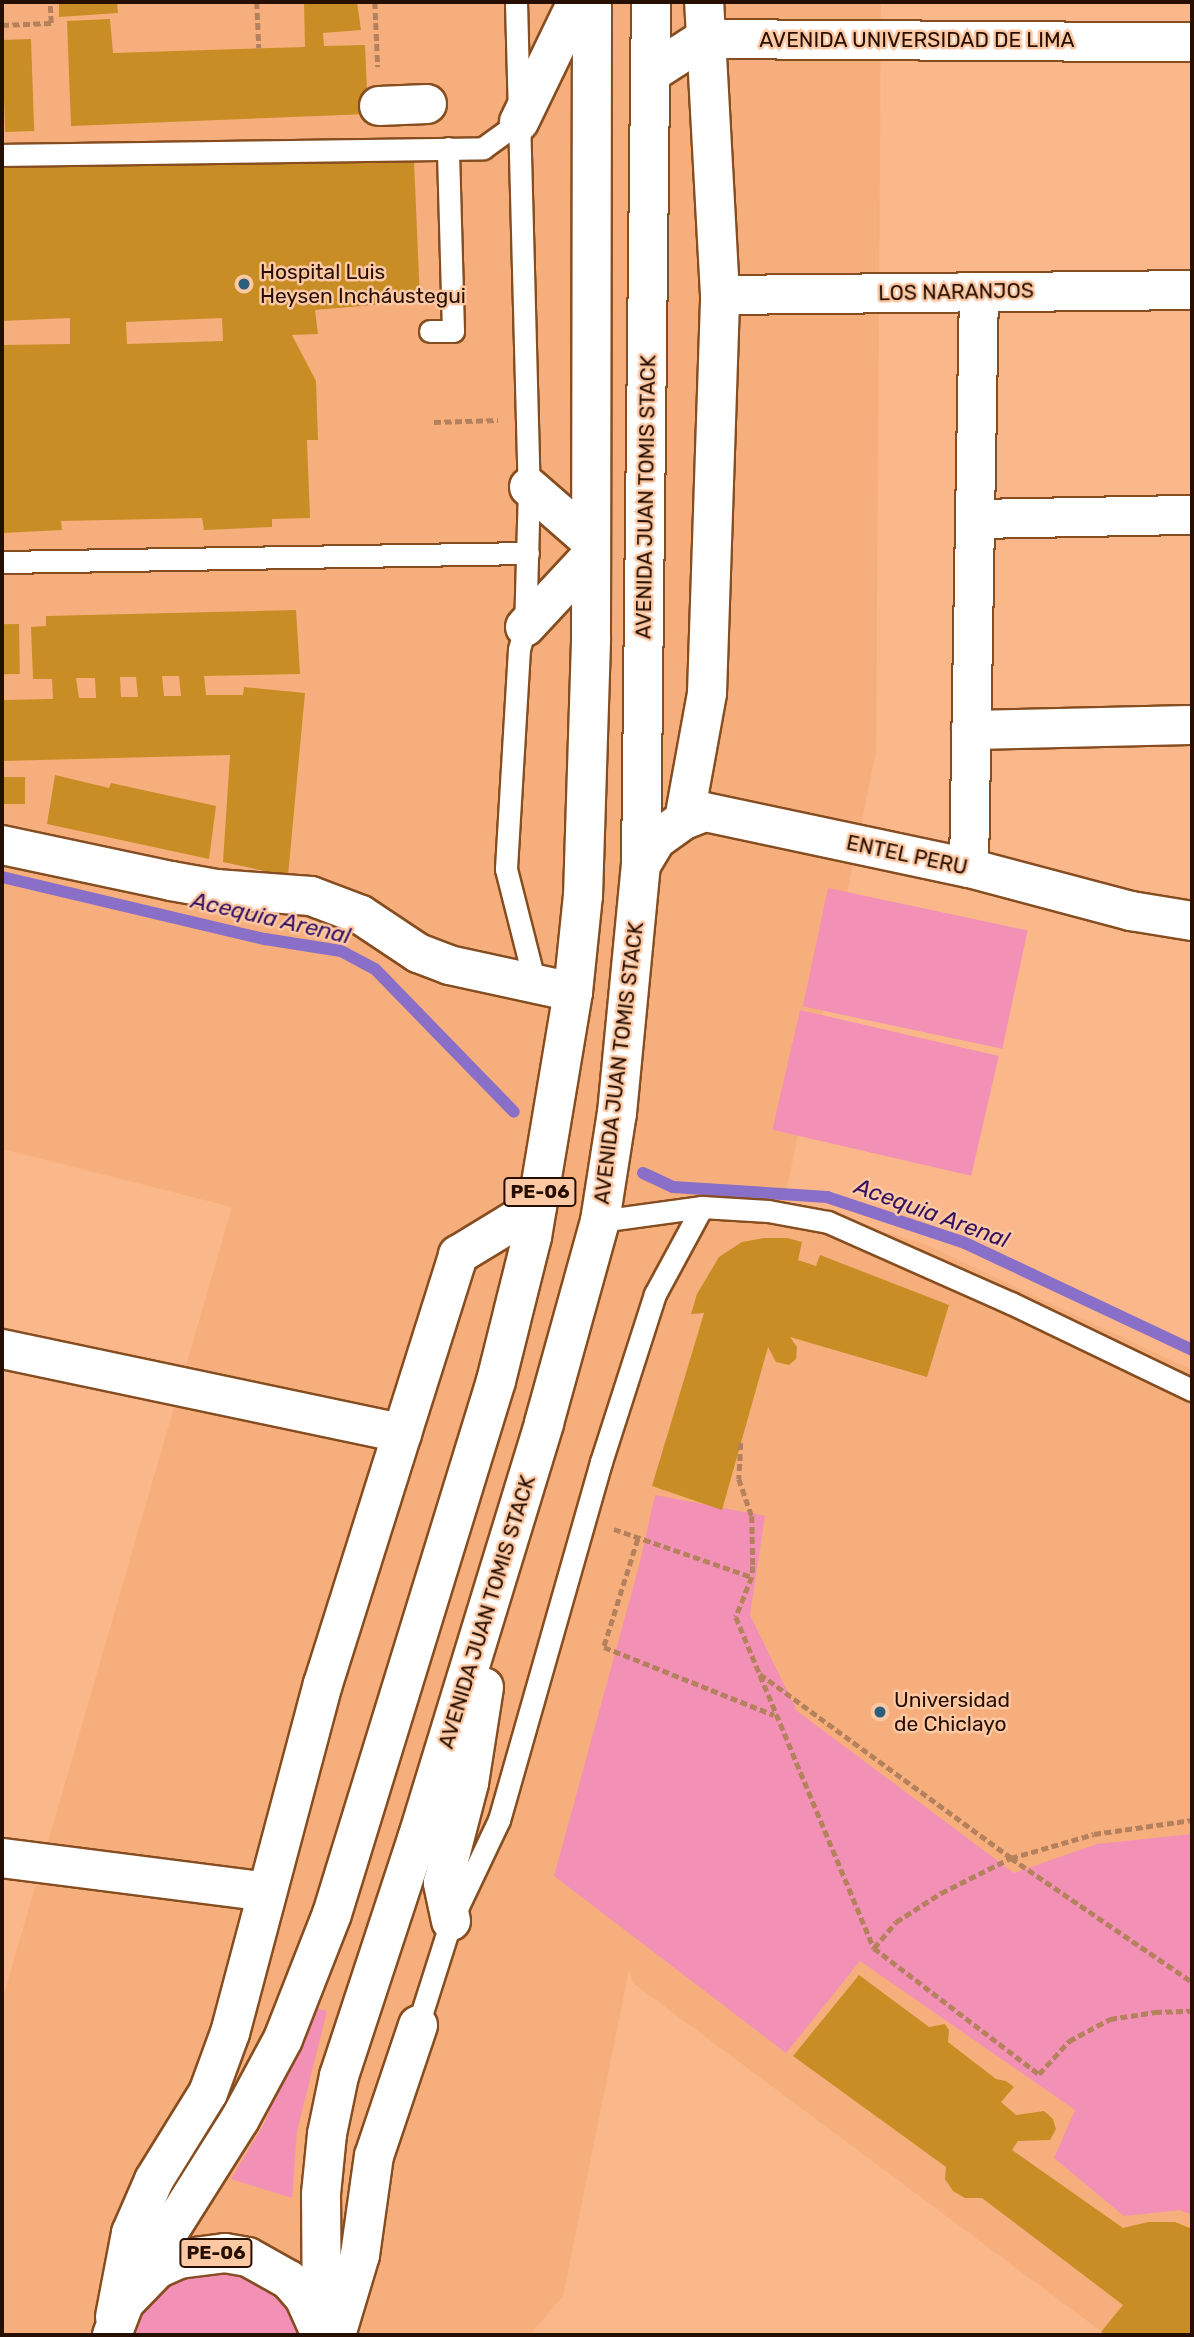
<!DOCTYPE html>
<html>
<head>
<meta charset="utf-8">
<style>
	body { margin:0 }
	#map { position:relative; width:1194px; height:2337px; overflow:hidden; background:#f9b78a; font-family:Rubik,sans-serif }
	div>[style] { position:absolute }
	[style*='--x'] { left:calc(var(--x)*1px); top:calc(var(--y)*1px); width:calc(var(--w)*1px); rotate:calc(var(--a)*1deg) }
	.built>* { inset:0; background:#f6af7c }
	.green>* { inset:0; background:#f290b6; transform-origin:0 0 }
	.stream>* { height:12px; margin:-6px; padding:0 6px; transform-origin:6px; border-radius:6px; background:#8a6fc8 }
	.building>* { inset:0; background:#c88d24; transform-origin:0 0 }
	.path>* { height:4.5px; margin-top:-2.25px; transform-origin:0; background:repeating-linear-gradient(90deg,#b5815d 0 7px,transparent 0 10.5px) }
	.roads { filter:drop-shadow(2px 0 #864d20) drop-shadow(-2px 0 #864d20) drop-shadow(0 2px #864d20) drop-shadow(0 -2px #864d20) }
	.lane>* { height:21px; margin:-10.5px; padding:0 10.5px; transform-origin:10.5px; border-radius:10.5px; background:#fff }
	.street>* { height:38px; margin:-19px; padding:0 19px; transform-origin:19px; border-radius:19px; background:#fff }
	.primary>* { height:38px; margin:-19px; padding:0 19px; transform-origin:19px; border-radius:19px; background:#fff }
	.dots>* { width:19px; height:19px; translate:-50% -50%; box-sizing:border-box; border:4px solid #fdc8a4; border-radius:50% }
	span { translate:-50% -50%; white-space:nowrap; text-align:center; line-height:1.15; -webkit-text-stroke:5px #fdc8a4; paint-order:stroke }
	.shield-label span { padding:2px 5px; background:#fdc8a4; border:2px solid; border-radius:5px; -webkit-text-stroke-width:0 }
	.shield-label { font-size:19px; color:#260f00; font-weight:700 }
	.street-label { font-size:21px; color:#260f00 }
	.poi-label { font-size:21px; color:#260f00 }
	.left { translate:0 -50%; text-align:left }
	.water-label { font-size:23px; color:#331262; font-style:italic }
	.frame { position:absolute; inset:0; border:4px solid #260f00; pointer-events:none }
</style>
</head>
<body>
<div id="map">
	<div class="built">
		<div style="clip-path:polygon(2px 2px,881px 2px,876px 751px,784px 1203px,922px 1243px,1192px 1370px,1192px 2335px,1106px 2335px,633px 1983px,629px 1970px,563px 2296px,530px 2335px,2px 2335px,2px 2001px,232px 1207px,2px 1149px)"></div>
	</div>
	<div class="green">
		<div style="left:828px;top:888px;width:204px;height:121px;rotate:12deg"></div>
		<div style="left:800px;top:1010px;width:204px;height:123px;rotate:13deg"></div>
		<div style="clip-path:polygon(655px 1495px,765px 1516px,750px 1615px,797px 1711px,1014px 1873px,1097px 1844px,1192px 1834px,1192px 2215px,1180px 2210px,1124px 2216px,1054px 2158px,1075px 2110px,860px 1961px,786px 2053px,554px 1876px,639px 1566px)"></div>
		<div style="clip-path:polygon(310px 2007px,327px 2011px,297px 2131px,292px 2198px,231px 2179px,265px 2122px)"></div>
		<div style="clip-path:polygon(208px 2270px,238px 2271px,265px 2282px,287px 2302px,303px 2335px,133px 2335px,138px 2318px,156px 2294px,180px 2277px)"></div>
	</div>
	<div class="stream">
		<div style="--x:2;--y:877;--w:270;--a:13.3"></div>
		<div style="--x:265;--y:939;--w:77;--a:9"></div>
		<div style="--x:341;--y:951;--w:38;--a:28"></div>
		<div style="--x:375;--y:969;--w:199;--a:45.8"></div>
		<div style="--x:643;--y:1173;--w:33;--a:25"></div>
		<div style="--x:673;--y:1187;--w:154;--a:3.7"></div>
		<div style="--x:827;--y:1197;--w:145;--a:18.4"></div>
		<div style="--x:965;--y:1243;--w:251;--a:25.2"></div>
	</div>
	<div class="building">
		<div style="clip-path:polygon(59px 2px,117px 2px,118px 13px,59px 17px)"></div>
		<div style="clip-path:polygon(304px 2px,357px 2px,361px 30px,323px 33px,324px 46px,365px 45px,368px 114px,71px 126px,67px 21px,110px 19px,113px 53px,305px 47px)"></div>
		<div style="left:31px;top:39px;width:92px;height:29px;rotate:88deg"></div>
		<div style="clip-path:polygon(evenodd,414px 160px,420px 301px,315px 310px,318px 334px,292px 335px,316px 381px,318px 440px,307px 440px,310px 518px,272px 519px,272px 527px,204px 530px,202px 518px,61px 521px,62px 530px,2px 533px,2px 345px,70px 344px,70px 318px,2px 321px,2px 168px,414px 160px,222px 318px,223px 341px,127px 344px,126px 322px,222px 318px)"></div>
		<div style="clip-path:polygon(evenodd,296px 610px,300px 674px,204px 676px,206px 695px,243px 695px,244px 687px,305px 693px,288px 876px,223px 862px,230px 755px,2px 761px,2px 700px,53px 699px,52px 679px,33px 679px,31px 627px,46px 626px,46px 616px,296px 610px,162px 676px,179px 676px,181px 696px,164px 696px,162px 676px,296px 610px,120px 677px,136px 677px,138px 697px,121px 697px,120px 677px,296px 610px,76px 678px,95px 678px,96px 698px,79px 698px,76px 678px)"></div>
		<div style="left:19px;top:624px;width:50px;height:17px;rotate:89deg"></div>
		<div style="clip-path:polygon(55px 775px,109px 788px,111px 783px,216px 806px,209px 859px,47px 824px)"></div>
		<div style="left:25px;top:777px;width:27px;height:23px;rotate:90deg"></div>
		<div style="clip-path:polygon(764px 1238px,787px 1238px,802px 1242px,798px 1260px,816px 1266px,820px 1255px,949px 1305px,927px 1377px,790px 1337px,797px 1347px,796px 1359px,789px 1365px,776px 1362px,768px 1347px,722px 1510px,652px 1486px,704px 1313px,691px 1314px,697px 1294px,719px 1257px,742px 1242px)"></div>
		<div style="clip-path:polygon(859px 1975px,929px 2027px,945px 2024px,949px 2030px,948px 2042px,996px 2079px,1006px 2081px,1014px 2087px,1001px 2102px,1016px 2115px,1044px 2111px,1053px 2119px,1056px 2129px,1050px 2140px,1018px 2141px,1012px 2150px,1123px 2228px,1148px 2222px,1175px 2222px,1192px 2229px,1192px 2335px,1106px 2335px,1101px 2332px,1123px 2305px,982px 2198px,965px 2198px,953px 2191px,945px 2179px,946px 2167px,793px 2056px)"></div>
	</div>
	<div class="path">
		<div style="--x:257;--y:2;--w:46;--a:87.5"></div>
		<div style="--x:375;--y:2;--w:65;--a:87.4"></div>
		<div style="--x:2;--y:25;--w:49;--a:-2.3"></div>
		<div style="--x:51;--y:23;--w:21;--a:-93"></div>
		<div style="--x:434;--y:422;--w:64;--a:-1.8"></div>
		<div style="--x:741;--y:1443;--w:36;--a:93"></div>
		<div style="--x:739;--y:1479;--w:39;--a:71"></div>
		<div style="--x:752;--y:1516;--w:50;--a:88.9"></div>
		<div style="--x:753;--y:1566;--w:11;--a:95"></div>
		<div style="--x:752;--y:1577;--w:43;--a:111.8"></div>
		<div style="--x:736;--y:1617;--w:359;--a:67.4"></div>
		<div style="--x:874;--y:1948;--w:34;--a:-50"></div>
		<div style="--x:896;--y:1922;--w:54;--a:-32.8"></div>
		<div style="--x:941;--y:1893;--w:78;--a:-26.6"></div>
		<div style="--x:1011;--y:1858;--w:86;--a:-16.1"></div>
		<div style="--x:1094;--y:1834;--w:99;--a:-8.1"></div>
		<div style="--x:614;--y:1529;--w:146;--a:19.2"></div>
		<div style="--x:638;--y:1539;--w:113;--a:107.5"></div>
		<div style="--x:604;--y:1647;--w:183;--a:21.8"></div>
		<div style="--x:760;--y:1674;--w:311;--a:36.2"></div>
		<div style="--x:1011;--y:1858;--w:219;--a:34.4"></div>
		<div style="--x:874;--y:1948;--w:208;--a:37.4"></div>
		<div style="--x:1039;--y:2074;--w:45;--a:-47.7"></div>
		<div style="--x:1069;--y:2041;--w:47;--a:-28.2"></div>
		<div style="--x:1110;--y:2019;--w:46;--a:-8.8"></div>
		<div style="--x:1155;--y:2012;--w:37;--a:-2"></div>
	</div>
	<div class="roads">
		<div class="lane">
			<div style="--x:516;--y:2;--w:485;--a:88.5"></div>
			<div style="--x:529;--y:487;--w:140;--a:91.6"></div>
			<div style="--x:525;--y:627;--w:23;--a:105"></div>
			<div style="--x:519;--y:649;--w:220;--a:93.4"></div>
			<div style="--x:506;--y:869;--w:119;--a:75.8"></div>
			<div style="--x:2;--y:155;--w:481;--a:-0.8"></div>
			<div style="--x:483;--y:148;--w:44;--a:-35.8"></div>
			<div style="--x:430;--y:331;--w:23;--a:0"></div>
			<div style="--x:453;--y:331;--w:183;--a:-91.6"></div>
			<div style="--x:2;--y:562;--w:526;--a:-0.98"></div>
			<div style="--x:600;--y:1221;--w:103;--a:-7.8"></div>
			<div style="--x:702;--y:1207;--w:66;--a:3.5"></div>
			<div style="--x:768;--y:1211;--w:61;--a:10.4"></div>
			<div style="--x:828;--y:1222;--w:200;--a:23.9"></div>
			<div style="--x:1011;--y:1303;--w:201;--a:25.7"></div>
			<div style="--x:418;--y:2025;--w:109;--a:-72.4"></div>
			<div style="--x:451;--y:1921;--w:112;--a:-64.6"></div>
			<div style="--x:499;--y:1820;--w:372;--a:-74.1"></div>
			<div style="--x:601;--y:1462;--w:176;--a:-72.2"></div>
			<div style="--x:655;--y:1294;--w:99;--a:-61.6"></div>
		</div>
		<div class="street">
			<div style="--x:651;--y:73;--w:63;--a:-32.7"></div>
			<div style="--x:704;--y:39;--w:488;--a:0.4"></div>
			<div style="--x:379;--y:106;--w:48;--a:-2.4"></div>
			<div style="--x:720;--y:295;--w:472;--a:-0.6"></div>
			<div style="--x:977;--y:519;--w:215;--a:-1.1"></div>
			<div style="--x:971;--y:730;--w:221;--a:-1.3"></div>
			<div style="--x:684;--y:820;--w:129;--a:-79.7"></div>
			<div style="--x:707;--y:693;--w:398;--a:-88.1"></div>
			<div style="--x:720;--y:295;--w:293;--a:-93.1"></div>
			<div style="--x:2;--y:845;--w:173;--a:12"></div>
			<div style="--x:171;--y:881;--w:46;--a:10.1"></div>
			<div style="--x:216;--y:889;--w:95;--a:4.2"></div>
			<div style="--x:311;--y:896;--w:53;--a:20.8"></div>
			<div style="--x:361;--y:915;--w:69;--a:33.7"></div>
			<div style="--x:418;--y:953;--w:33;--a:21"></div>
			<div style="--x:449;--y:965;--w:127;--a:12.3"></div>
			<div style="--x:641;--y:865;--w:29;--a:-59"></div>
			<div style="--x:656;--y:840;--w:34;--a:-36"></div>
			<div style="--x:684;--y:820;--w:22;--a:-21"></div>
			<div style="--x:705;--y:812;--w:270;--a:12"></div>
			<div style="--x:969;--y:868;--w:168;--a:14.9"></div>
			<div style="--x:1131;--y:911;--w:62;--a:9.3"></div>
			<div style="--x:969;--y:868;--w:576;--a:-89.01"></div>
			<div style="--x:2;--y:1349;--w:409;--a:11.9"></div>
			<div style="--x:2;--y:1858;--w:266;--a:7.3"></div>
			<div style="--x:115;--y:2317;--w:86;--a:-79.2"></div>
			<div style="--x:131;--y:2233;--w:58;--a:-66.5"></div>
			<div style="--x:154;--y:2180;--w:102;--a:-58.2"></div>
			<div style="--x:208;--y:2093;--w:64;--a:-69.9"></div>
			<div style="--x:230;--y:2033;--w:361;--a:-75.1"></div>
			<div style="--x:323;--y:1684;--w:450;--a:-72.5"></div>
			<div style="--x:458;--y:1255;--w:92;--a:-31.3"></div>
		</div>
		<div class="primary">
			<div style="--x:519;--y:122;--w:133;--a:-64.2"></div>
			<div style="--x:529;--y:487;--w:82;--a:41.1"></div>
			<div style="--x:525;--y:627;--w:97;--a:-47.1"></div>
			<div style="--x:451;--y:1921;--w:39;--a:-102"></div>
			<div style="--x:443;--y:1883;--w:103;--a:-75.4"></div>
			<div style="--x:469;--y:1783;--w:97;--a:-81.1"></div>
			<div style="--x:124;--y:2303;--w:218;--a:-57.8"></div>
			<div style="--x:240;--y:2119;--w:91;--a:-61.7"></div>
			<div style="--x:283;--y:2039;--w:134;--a:-68.6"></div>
			<div style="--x:332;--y:1914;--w:558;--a:-72.9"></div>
			<div style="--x:496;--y:1381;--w:148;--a:-76"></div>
			<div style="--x:532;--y:1237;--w:248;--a:-80.5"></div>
			<div style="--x:573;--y:992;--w:97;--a:-84.1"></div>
			<div style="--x:583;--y:896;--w:259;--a:-88.2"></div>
			<div style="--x:591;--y:637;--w:635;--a:-89.91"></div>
			<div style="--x:112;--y:2335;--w:34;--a:-69"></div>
			<div style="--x:124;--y:2303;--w:47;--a:-45.9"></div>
			<div style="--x:157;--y:2269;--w:24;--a:-24"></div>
			<div style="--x:179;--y:2259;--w:46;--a:-7.4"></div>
			<div style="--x:225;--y:2253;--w:23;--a:10"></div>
			<div style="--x:248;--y:2257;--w:47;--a:29.3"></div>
			<div style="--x:289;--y:2280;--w:23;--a:49"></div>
			<div style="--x:304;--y:2297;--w:36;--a:66"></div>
			<div style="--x:322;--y:2335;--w:141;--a:-90.4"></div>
			<div style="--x:321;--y:2194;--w:60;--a:-84.3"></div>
			<div style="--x:327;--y:2134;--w:59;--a:-78.3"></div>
			<div style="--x:339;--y:2076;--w:253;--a:-71.8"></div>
			<div style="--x:418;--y:1836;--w:432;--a:-73"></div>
			<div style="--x:544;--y:1423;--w:210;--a:-74.5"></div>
			<div style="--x:600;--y:1221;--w:109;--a:-81.1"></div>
			<div style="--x:617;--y:1113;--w:249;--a:-84.5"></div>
			<div style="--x:641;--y:865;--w:863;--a:-89.34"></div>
			<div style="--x:336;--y:2335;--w:84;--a:-73.3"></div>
			<div style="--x:360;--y:2255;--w:100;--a:-82"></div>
			<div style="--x:374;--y:2156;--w:138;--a:-71.4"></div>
		</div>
	</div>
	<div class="dots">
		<div style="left:244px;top:284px;background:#2c5f7b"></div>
		<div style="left:880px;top:1712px;background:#2c5f7b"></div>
	</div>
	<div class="shield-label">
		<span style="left:540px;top:1192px">PE-06</span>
		<span style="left:216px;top:2253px">PE-06</span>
	</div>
	<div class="street-label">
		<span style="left:917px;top:40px">AVENIDA UNIVERSIDAD DE LIMA</span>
		<span style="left:956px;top:292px;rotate:-1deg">LOS NARANJOS</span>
		<span style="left:646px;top:497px;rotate:-89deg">AVENIDA JUAN TOMIS STACK</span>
		<span style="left:907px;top:855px;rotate:12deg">ENTEL PERU</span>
		<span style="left:619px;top:1063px;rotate:-83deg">AVENIDA JUAN TOMIS STACK</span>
		<span style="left:487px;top:1612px;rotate:-73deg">AVENIDA JUAN TOMIS STACK</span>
	</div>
	<div class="poi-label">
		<span class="left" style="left:260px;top:284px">Hospital Luis<br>Heysen Incháustegui</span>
		<span class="left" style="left:894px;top:1712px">Universidad<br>de Chiclayo</span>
	</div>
	<div class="water-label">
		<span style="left:271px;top:918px;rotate:13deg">Acequia Arenal</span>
		<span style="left:932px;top:1213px;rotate:20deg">Acequia Arenal</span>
	</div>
	<div class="frame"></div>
</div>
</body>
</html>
